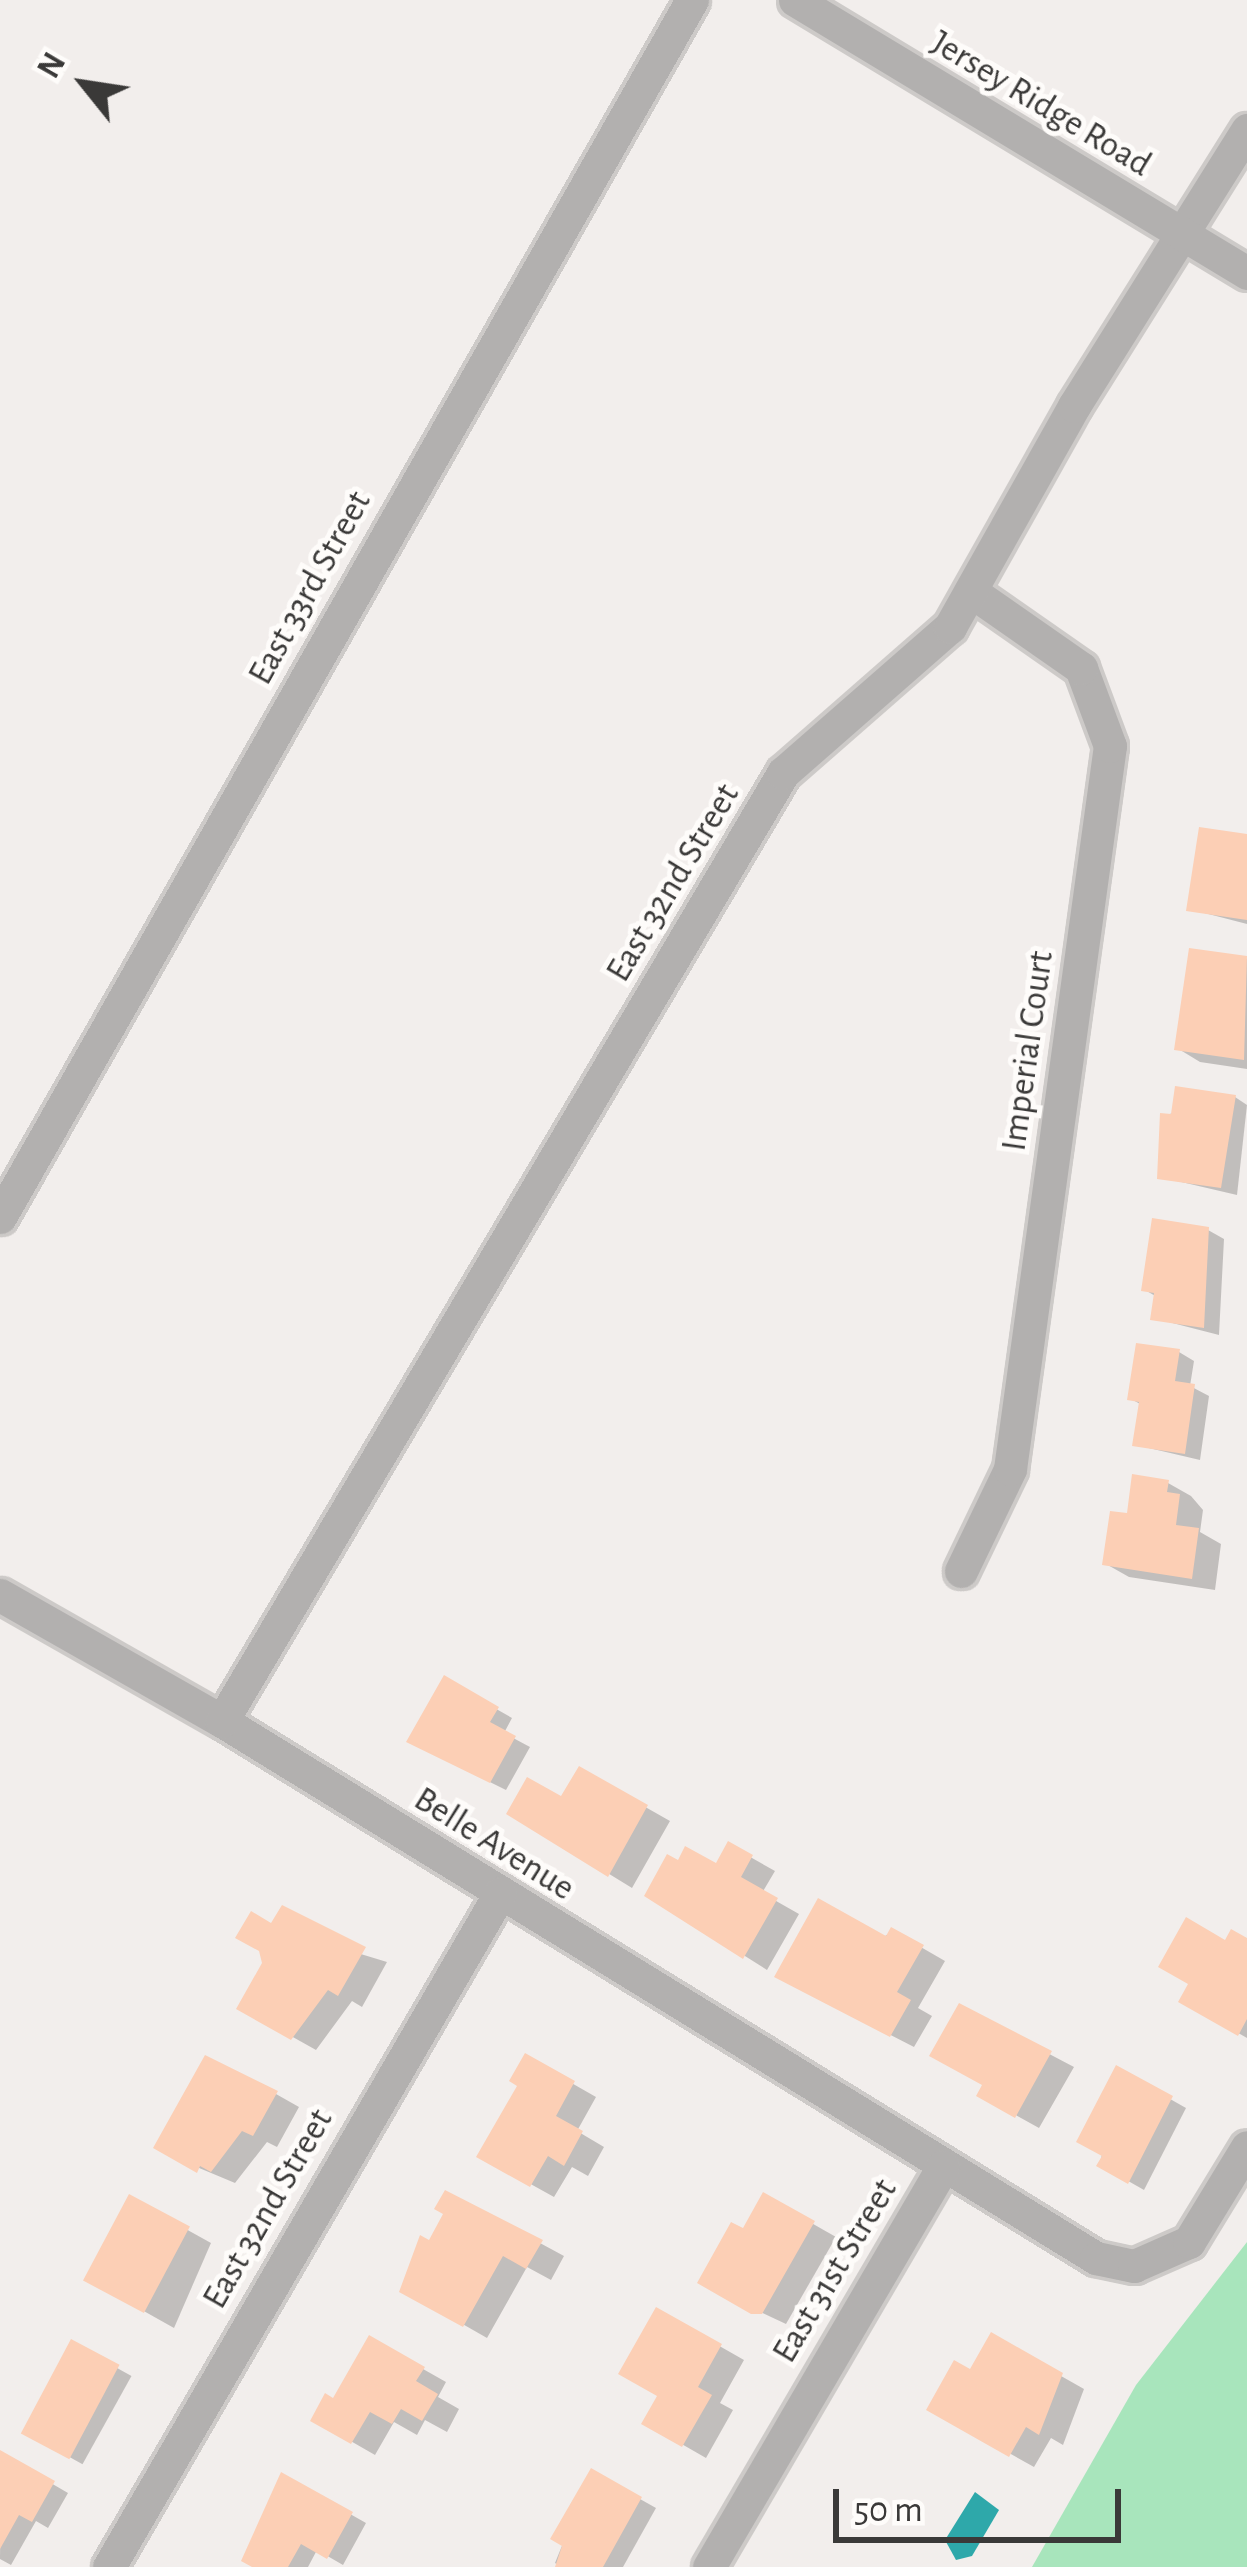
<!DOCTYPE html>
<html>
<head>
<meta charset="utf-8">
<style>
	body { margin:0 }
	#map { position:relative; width:1247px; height:2567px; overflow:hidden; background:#f2eeec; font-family:"Alegreya Sans",sans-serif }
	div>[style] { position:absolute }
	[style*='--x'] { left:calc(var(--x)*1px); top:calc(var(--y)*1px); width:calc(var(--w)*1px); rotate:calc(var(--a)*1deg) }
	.green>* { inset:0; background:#a8e5bc }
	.water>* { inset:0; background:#2ea8aa }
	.shadow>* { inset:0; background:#0003; transform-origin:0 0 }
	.building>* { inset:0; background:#fccfb5; transform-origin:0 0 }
	.roads { filter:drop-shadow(3px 0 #cdcac8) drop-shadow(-3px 0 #cdcac8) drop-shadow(0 3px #cdcac8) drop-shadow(0 -3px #cdcac8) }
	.minor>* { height:33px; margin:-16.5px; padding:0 16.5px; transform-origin:16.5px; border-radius:16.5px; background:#b2b0af }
	.tertiary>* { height:33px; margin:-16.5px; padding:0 16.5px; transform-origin:16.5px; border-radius:16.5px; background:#b2b0af }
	span { translate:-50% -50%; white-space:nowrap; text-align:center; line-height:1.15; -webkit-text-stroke:10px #fefcfa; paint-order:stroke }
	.street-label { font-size:36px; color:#3a3938 }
	.north { position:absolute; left:24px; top:24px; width:120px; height:120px; -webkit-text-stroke:9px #fefcfa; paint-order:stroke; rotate:300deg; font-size:33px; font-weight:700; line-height:48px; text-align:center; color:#3a3938 }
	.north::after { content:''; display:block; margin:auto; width:42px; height:54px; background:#3a3938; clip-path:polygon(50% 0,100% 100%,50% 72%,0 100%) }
	.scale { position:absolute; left:833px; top:2489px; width:288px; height:54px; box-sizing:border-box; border:6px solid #3a3938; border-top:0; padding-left:15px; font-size:36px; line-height:42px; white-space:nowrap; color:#3a3938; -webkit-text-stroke:9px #fefcfa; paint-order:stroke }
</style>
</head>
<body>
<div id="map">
	<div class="green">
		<div style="clip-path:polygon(1247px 2242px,1247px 2567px,1032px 2567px,1136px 2385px)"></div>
	</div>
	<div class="water">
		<div style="clip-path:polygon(975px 2492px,999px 2510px,972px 2556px,956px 2560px,945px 2540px)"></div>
	</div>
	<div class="shadow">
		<div style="clip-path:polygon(1247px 837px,1247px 924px,1189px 909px)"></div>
		<div style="clip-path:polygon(1192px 951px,1247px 959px,1247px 1069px,1200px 1062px,1177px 1048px)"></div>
		<div style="clip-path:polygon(1235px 1097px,1247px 1105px,1237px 1195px,1160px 1177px,1162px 1116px)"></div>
		<div style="clip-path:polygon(1208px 1230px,1224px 1239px,1219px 1335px,1153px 1318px,1157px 1297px,1145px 1290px)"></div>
		<div style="clip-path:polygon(1179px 1352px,1194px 1361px,1190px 1386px,1209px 1396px,1200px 1460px,1136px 1445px,1142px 1405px,1131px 1399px)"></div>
		<div style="clip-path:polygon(1168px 1483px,1191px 1496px,1203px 1510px,1200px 1532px,1221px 1544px,1215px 1590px,1129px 1577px,1106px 1564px,1129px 1516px)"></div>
		<div style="clip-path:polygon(445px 1680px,512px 1718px,504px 1733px,530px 1747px,506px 1790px,425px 1750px)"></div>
		<div style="clip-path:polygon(580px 1770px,670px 1821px,632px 1888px,510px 1813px,563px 1800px)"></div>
		<div style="clip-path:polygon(729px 1845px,775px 1871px,762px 1893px,799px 1914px,767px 1970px,648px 1895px,717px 1867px)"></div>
		<div style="clip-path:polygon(272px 1927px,387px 1962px,362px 2007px,352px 2001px,316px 2050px,241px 2008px,266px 1963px)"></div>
		<div style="clip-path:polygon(893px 1931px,945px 1961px,918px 2008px,932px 2016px,914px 2047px,801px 1989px)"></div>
		<div style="clip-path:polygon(1247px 1941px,1247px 2038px,1182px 2001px,1226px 1944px)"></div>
		<div style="clip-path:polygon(960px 2007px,1074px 2067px,1039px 2128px,980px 2095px,986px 2085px)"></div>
		<div style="clip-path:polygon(526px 2057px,596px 2097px,577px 2131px,604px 2147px,588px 2176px,572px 2167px,554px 2197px,480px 2156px,521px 2084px)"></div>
		<div style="clip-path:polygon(1117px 2069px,1186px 2108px,1144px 2190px,1100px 2165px)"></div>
		<div style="clip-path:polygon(276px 2094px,299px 2107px,277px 2147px,267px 2142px,235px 2183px,180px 2160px)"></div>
		<div style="clip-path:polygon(447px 2193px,564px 2256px,551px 2280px,527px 2267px,487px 2338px,403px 2290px,447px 2213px)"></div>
		<div style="clip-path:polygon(764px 2196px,836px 2237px,786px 2324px,724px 2295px)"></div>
		<div style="clip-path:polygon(130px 2198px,211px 2243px,174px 2328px,92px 2282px)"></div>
		<div style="clip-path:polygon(658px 2311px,744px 2360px,720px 2403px,733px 2410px,706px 2458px,645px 2423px,661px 2395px)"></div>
		<div style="clip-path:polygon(992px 2337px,1084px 2389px,1063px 2445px,1051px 2438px,1034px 2467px,930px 2409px,971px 2373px)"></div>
		<div style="clip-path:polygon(370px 2339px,446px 2382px,438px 2397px,459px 2409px,447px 2432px,425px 2420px,417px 2435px,394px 2422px,375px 2455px,314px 2420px,334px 2402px)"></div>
		<div style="left:72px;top:2343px;width:68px;height:101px;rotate:29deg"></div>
		<div style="clip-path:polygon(1px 2454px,68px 2493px,48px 2528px,36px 2521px,11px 2565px,0 2559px)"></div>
		<div style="clip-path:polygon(592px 2472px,656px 2508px,623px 2567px,561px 2567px,555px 2563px)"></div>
		<div style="clip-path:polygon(283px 2476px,366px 2523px,343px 2565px,317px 2550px,308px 2567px,258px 2567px)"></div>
	</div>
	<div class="building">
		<div style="clip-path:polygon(1199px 827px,1247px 834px,1247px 920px,1186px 911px)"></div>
		<div style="clip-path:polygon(1189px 948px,1247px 956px,1244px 1060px,1174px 1050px)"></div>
		<div style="clip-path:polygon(1175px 1086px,1236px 1095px,1221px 1188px,1157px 1179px,1160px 1113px,1171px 1114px)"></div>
		<div style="clip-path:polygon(1152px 1218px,1209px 1227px,1204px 1328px,1150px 1320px,1154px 1293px,1141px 1291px)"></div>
		<div style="clip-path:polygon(1136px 1343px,1180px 1349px,1175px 1381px,1195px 1384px,1185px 1454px,1132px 1446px,1139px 1402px,1127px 1400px)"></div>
		<div style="clip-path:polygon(1132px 1474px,1169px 1480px,1167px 1492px,1180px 1494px,1176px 1525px,1199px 1528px,1192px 1579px,1102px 1565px,1110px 1511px,1127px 1513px)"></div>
		<div style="clip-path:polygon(444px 1675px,499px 1707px,490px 1722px,516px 1736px,490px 1783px,406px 1742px)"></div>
		<div style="clip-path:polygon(579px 1766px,648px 1805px,608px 1877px,506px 1814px,527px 1777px,561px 1796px)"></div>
		<div style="clip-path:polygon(728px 1841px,753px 1855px,741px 1877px,778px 1898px,743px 1959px,644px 1896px,667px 1854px,678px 1860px,685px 1846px,716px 1863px)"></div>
		<div style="clip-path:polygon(818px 1898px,886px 1936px,891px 1927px,924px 1945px,897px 1992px,911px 2000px,890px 2037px,774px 1977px)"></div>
		<div style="clip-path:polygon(282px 1905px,366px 1947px,338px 1996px,328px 1990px,291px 2040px,236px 2009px,262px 1963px,259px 1951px,235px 1938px,251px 1911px,271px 1923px)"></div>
		<div style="clip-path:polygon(1186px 1917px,1225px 1940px,1231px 1929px,1247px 1938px,1247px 2019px,1238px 2036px,1178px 2002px,1188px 1984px,1158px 1967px)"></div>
		<div style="clip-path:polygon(959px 2003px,1052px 2051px,1015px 2118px,976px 2096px,982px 2085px,929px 2056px)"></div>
		<div style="clip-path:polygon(525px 2053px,575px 2081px,556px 2116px,583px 2131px,564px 2166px,548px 2156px,530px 2187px,476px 2157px,517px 2086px,509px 2081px)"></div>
		<div style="clip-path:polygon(205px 2055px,278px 2091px,253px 2136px,242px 2131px,211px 2172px,200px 2166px,197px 2173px,153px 2148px)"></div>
		<div style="clip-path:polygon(1116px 2065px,1173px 2096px,1128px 2184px,1096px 2166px,1102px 2156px,1076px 2142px)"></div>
		<div style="clip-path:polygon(445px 2190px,543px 2240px,526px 2269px,503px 2256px,463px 2327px,399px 2292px,420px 2235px,429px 2240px,443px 2214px,434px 2209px)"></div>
		<div style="clip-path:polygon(763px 2192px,815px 2221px,762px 2314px,751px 2314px,697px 2283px,731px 2222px,743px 2228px)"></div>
		<div style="left:129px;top:2194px;width:69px;height:98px;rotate:28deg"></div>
		<div style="clip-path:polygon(656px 2307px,722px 2344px,698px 2387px,712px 2395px,682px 2447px,641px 2424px,657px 2396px,618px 2374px)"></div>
		<div style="clip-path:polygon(991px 2332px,1063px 2373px,1039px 2435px,1026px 2427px,1009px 2457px,926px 2410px,954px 2360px,970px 2369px)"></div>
		<div style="clip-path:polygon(369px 2335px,425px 2367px,416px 2381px,438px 2394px,422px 2421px,401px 2409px,392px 2424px,370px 2412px,351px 2444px,310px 2421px,325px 2393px,333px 2398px)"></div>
		<div style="left:71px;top:2339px;width:55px;height:107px;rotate:28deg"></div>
		<div style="clip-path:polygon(0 2450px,55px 2481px,32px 2522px,19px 2515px,0 2549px)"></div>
		<div style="clip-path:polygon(591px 2468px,642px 2497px,603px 2567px,555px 2567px,562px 2546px,550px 2539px)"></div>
		<div style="clip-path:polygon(281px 2472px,353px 2512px,327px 2559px,301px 2544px,288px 2567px,252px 2567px,241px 2561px)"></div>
	</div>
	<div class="roads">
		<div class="minor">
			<div style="--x:0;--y:1217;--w:1400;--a:-60.38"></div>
			<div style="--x:961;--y:1571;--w:113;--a:-64.3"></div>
			<div style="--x:1010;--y:1469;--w:730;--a:-82.13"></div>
			<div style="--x:1110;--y:746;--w:83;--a:-110.4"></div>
			<div style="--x:1081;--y:668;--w:133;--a:-145.1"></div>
			<div style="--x:0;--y:1595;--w:255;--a:29.6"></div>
			<div style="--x:222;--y:1721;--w:1026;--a:31.57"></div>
			<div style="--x:1096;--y:2258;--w:39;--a:12"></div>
			<div style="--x:1134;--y:2266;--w:60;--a:-23.6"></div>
			<div style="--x:1189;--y:2242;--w:111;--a:-58.6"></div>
			<div style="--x:222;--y:1721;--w:1102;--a:-59.38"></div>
			<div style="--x:783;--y:773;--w:222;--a:-41.2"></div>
			<div style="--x:950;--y:627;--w:253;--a:-60.7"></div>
			<div style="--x:1074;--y:406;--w:326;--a:-57.9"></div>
			<div style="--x:109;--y:2567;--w:779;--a:-59.88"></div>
			<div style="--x:709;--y:2567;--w:464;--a:-59.7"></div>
		</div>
		<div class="tertiary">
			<div style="--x:795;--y:0;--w:528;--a:31.13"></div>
		</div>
	</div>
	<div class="street-label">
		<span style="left:1041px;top:104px;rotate:31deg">Jersey Ridge Road</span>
		<span style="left:310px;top:588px;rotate:-61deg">East 33rd Street</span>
		<span style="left:673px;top:883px;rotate:-59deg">East 32nd Street</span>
		<span style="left:1028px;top:1051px;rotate:-82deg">Imperial Court</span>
		<span style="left:494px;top:1844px;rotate:32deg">Belle Avenue</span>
		<span style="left:268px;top:2209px;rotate:-60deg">East 32nd Street</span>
		<span style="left:835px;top:2271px;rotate:-59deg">East 31st Street</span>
	</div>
	<div class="north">N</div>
	<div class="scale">50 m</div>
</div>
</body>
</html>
